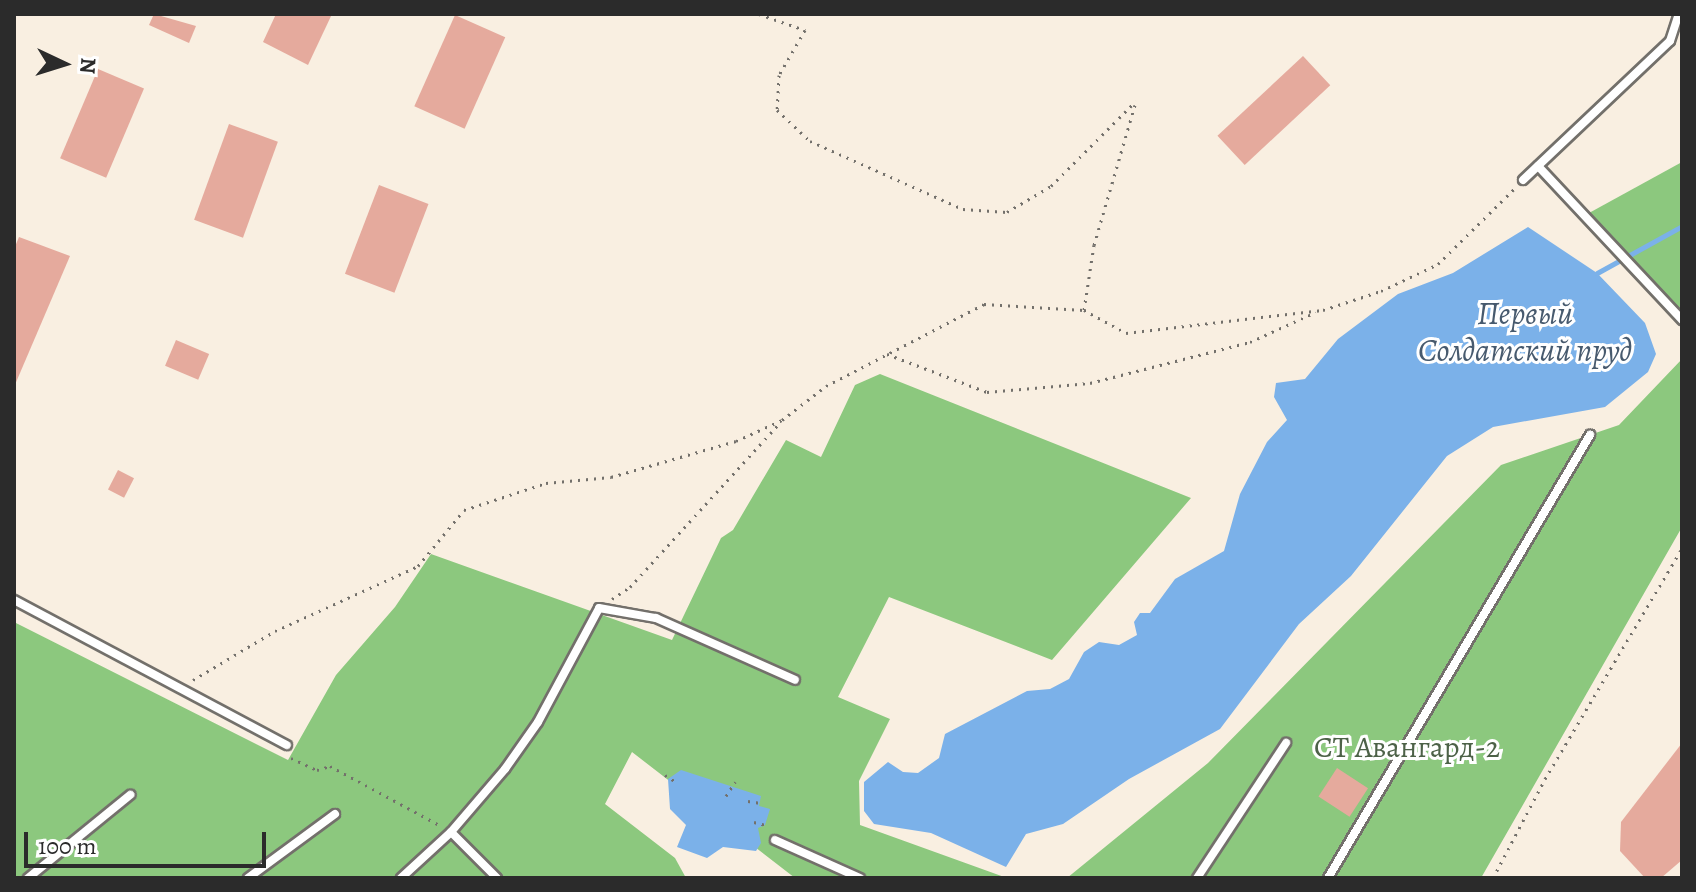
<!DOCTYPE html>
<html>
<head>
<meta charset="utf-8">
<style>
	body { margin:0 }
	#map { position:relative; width:1696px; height:892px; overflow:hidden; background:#f9efe1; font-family:Alegreya,serif }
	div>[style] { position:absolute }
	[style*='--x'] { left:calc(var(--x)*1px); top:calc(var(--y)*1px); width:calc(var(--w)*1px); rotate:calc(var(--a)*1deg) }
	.green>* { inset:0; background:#8cc87e }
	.water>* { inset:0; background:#7bb1e9 }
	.stream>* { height:5px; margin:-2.5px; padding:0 2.5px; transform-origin:2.5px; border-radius:2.5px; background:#7bb1e9 }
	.building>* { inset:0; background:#e5aa9d; transform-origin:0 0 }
	.path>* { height:3px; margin-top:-1.5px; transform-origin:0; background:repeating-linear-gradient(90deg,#73706b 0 2px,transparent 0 8px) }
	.roads { filter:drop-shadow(2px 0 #73706b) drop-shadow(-2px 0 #73706b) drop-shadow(0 2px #73706b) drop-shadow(0 -2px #73706b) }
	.service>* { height:8px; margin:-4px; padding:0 4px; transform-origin:4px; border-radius:4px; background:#fff }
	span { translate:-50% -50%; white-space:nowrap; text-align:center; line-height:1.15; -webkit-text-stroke:6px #fff; paint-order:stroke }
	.park-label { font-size:30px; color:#4d6248 }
	.water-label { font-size:32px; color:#475a6e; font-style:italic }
	.frame { position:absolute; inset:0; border:16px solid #2b2b2b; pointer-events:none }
	.north { position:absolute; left:24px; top:24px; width:80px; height:80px; -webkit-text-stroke:6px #fff; paint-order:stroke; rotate:94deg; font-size:22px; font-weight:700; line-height:32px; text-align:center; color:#2b2b2b }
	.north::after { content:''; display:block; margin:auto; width:28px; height:36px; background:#2b2b2b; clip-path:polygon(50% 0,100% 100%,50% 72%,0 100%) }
	.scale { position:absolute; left:24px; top:832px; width:242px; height:36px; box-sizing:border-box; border:4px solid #2b2b2b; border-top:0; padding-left:10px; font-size:24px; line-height:28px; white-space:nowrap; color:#2b2b2b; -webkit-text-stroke:6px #fff; paint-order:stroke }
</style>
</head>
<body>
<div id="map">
	<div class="green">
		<div style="clip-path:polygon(1682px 162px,1682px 312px,1589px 213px)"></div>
		<div style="clip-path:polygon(1682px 359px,1682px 527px,1481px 878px,1067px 878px,1208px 763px,1501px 465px,1619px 425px)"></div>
		<div style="clip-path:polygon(880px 374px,1191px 498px,1052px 660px,889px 597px,838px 697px,890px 719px,859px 781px,860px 825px,1007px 878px,795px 878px,632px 752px,605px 804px,675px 858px,686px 878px,14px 878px,14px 622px,288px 760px,336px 675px,395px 607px,431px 554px,672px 640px,721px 538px,733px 530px,786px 440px,821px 457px,855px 385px)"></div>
	</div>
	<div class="water">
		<div style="clip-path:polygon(1528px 227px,1597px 273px,1645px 323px,1656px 354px,1648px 372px,1605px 407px,1493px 427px,1447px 456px,1351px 576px,1299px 624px,1220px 729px,1129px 779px,1063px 824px,1026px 834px,1006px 867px,931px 833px,874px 824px,864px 811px,864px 782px,888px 762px,903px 772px,918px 773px,939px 758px,945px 734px,1027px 691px,1050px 689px,1069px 679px,1084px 652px,1099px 642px,1119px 645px,1137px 635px,1134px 622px,1140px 613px,1150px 613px,1175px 579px,1224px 551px,1240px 494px,1267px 442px,1287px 420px,1274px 397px,1276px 383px,1305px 379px,1338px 339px,1398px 294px,1453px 273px)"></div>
		<div style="clip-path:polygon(681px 770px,761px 796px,759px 806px,770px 809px,765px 825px,758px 828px,761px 843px,756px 851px,723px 847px,707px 858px,677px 847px,686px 825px,670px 809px,668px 779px)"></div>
	</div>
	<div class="stream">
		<div style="--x:1597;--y:273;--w:97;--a:-28.9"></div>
	</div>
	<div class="building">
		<div style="clip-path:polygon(154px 14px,196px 26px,189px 43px,149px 25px)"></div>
		<div style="clip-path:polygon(276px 14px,332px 14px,308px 65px,263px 42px)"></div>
		<div style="left:455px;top:15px;width:55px;height:100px;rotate:24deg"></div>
		<div style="left:1303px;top:56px;width:40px;height:117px;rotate:47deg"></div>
		<div style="left:98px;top:69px;width:50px;height:97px;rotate:23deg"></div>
		<div style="left:229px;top:124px;width:52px;height:102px;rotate:20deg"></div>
		<div style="left:379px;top:185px;width:53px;height:95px;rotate:21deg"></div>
		<div style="clip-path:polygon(19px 237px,70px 256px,14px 387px,14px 249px)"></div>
		<div style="left:176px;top:340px;width:36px;height:28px;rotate:23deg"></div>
		<div style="left:118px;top:470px;width:18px;height:22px;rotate:27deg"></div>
		<div style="clip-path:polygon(1682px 743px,1682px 860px,1661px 878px,1645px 878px,1620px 851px,1621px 822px)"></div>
		<div style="left:1337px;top:768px;width:37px;height:34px;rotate:33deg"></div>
	</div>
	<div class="path">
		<div style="--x:759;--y:14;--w:49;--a:19.2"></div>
		<div style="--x:805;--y:30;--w:52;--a:120"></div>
		<div style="--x:779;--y:75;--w:35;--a:93"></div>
		<div style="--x:777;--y:110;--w:45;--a:43.2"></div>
		<div style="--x:810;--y:141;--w:167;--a:24"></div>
		<div style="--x:963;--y:209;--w:44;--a:3.9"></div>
		<div style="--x:1007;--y:212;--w:51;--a:-30.6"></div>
		<div style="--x:1051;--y:186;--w:120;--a:-45"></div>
		<div style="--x:1084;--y:310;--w:66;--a:-81.3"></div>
		<div style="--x:1094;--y:245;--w:146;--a:-73.7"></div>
		<div style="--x:887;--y:354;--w:107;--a:20.8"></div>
		<div style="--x:987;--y:392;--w:103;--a:-5"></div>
		<div style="--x:1090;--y:383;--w:165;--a:-14.4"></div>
		<div style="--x:1250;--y:342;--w:72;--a:-24.4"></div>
		<div style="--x:612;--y:599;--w:22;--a:-34"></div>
		<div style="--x:630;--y:587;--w:222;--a:-47.6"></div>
		<div style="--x:193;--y:680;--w:96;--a:-30.9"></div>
		<div style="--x:275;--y:631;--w:157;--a:-24.4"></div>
		<div style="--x:418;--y:566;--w:72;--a:-50.6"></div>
		<div style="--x:464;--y:510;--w:86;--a:-18.2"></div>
		<div style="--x:546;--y:483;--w:65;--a:-5.3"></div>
		<div style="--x:611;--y:477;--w:130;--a:-16.1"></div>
		<div style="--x:736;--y:441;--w:51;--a:-24.5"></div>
		<div style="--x:782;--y:420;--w:56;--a:-37.7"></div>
		<div style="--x:826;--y:386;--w:178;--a:-27.4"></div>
		<div style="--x:984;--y:304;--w:100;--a:3.4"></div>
		<div style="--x:1084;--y:310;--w:48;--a:28.7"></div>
		<div style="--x:1126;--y:333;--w:198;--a:-6.7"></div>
		<div style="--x:1323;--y:310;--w:61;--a:-18.1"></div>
		<div style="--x:1381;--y:291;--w:63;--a:-25.3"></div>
		<div style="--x:1438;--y:264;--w:107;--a:-44.6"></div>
		<div style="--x:291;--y:758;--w:29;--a:25"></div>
		<div style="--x:317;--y:770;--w:14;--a:-17"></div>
		<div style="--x:330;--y:766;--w:126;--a:28.4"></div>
		<div style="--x:665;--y:775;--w:15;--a:32"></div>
		<div style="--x:726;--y:796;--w:17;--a:-57"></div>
		<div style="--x:748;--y:801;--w:13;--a:9"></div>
		<div style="--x:754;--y:822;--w:12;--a:14"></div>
		<div style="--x:1493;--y:878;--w:112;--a:-62.3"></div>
		<div style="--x:1545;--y:779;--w:269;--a:-59.3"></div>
	</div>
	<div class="roads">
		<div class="service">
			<div style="--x:1538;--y:166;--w:211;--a:46.9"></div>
			<div style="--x:1523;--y:180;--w:202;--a:-43.4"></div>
			<div style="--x:1670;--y:41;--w:28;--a:-72"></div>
			<div style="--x:14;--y:600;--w:309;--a:28"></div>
			<div style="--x:451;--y:832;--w:65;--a:45"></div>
			<div style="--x:775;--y:840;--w:93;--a:24.1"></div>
			<div style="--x:28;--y:878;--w:132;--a:-39.1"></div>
			<div style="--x:248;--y:878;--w:108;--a:-36.3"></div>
			<div style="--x:401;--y:878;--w:68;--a:-42.6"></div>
			<div style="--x:451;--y:832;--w:83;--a:-49.4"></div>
			<div style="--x:505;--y:769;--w:57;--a:-54.9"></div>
			<div style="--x:538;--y:722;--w:129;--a:-61.8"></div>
			<div style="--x:599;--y:608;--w:58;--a:10"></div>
			<div style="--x:656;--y:618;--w:152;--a:24"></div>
			<div style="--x:1197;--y:878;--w:162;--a:-56.6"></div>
			<div style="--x:1328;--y:878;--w:515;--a:-59.4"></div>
		</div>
	</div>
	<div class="park-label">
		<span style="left:1407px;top:747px">СТ Авангард-2</span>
	</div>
	<div class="water-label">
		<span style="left:1525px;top:332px">Первый<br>Солдатский пруд</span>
	</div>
	<div class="frame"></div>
	<div class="north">N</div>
	<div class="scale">100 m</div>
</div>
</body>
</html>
